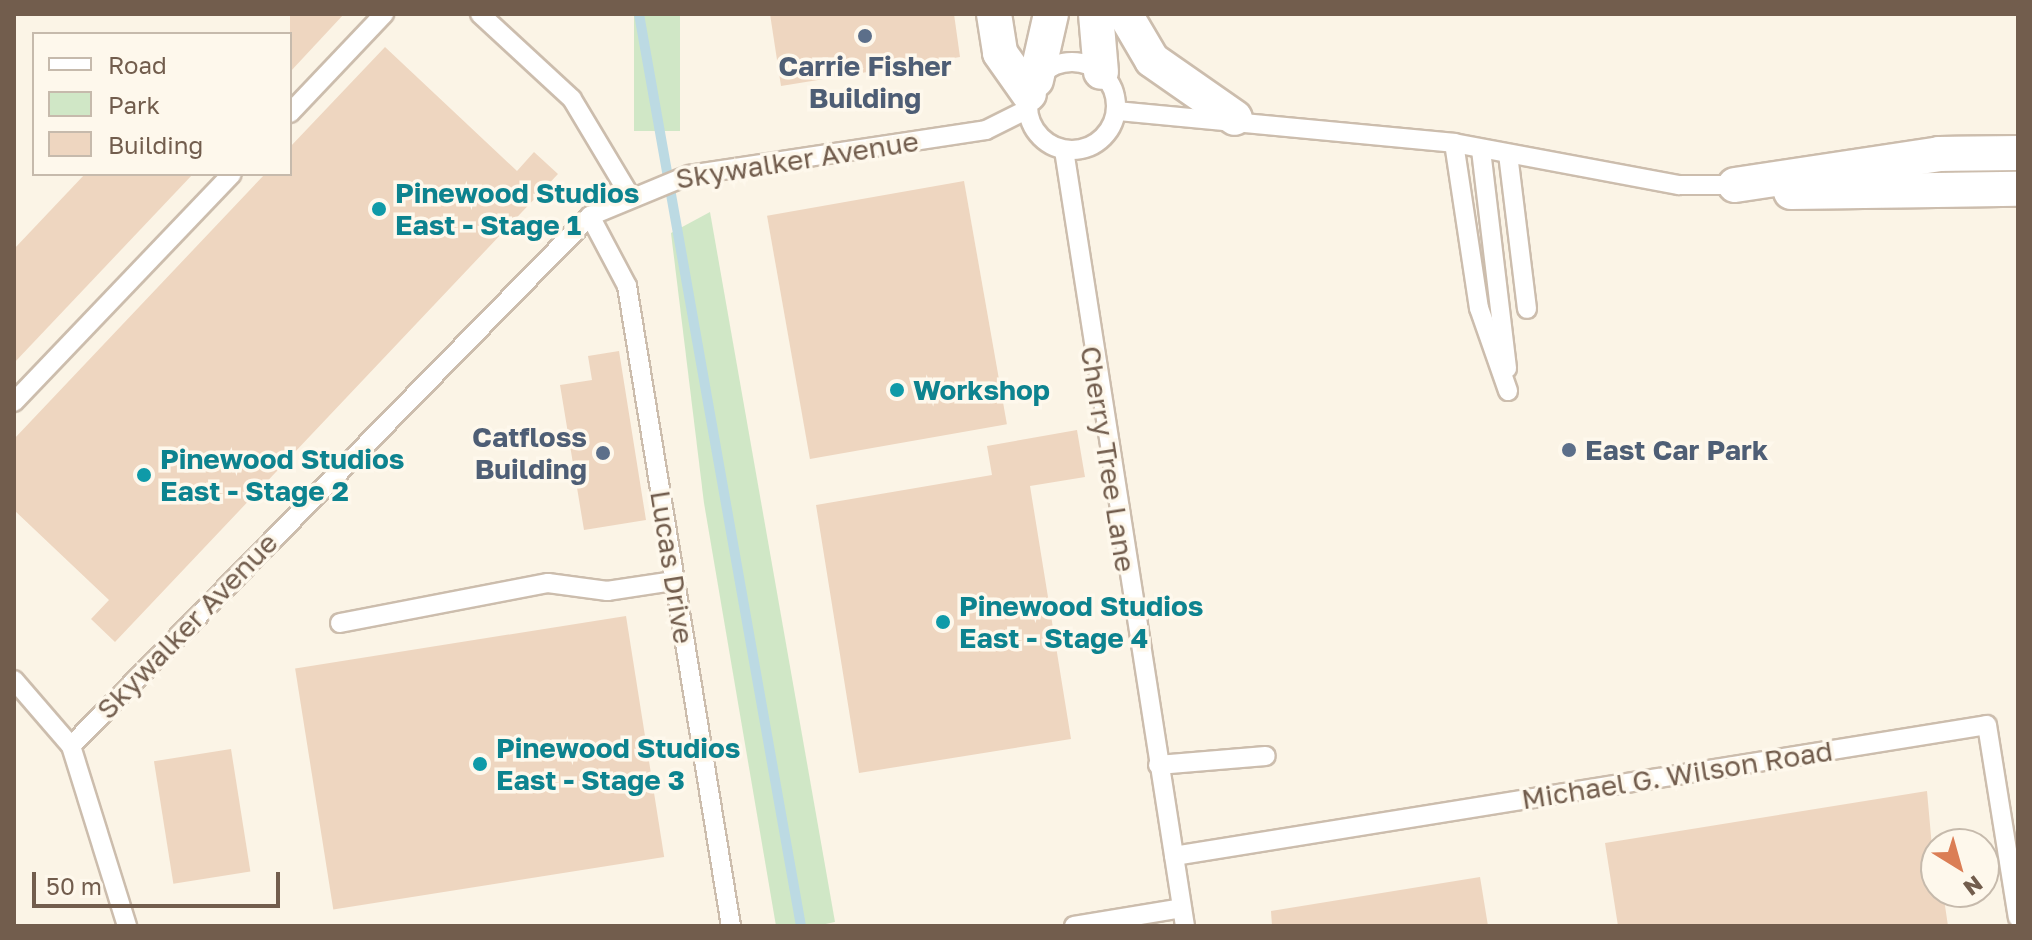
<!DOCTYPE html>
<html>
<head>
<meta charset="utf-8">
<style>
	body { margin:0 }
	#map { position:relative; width:2032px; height:940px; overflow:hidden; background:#fbf4e6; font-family:"Golos Text",sans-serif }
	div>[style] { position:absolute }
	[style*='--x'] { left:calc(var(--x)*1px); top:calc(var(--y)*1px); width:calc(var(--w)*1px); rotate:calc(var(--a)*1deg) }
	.green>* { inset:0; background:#d0e7c6; transform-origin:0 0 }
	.stream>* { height:10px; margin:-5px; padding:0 5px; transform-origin:5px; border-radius:5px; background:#bcdae3 }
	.building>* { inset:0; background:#eed6c0; transform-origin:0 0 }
	.roads { filter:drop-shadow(2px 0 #ccbdad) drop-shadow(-2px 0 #ccbdad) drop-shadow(0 2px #ccbdad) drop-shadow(0 -2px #ccbdad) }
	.lane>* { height:18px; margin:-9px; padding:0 9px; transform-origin:9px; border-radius:9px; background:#fff }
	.lane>.ring { margin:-9px; padding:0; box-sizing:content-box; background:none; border:18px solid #fff; border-radius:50% }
	.street>* { height:34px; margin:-17px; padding:0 17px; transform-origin:17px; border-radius:17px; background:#fff }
	.dots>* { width:22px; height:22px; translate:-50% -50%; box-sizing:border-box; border:4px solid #fef8ec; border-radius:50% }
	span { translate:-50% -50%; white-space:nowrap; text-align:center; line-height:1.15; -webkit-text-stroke:7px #fef8ec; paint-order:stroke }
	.service-label { font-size:28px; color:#4e5e75; font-weight:700 }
	.right { translate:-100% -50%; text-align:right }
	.left { translate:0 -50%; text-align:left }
	.street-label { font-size:28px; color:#725d4d }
	.culture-label { font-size:28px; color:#0d838f; font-weight:700 }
	.frame { position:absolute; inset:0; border:16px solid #725d4d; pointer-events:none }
	.legend { position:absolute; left:32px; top:32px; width:260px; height:144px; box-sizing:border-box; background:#fef8ec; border:2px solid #c6baac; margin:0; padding:10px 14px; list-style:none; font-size:24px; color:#725d4d }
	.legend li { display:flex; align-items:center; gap:16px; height:40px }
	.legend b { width:40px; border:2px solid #c6baac }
	.north { position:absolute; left:1920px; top:828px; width:80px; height:80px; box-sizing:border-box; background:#fef8ec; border:2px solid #c6baac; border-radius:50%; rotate:143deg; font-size:22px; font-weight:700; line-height:32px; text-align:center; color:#725d4d }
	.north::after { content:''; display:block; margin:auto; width:28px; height:36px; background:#db7e55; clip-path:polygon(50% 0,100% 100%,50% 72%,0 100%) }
	.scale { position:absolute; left:32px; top:872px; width:248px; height:36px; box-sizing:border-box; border:4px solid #725d4d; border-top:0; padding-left:10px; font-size:24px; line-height:28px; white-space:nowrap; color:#725d4d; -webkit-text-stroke:6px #fef8ec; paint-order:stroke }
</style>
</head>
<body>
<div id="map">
	<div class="green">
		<div style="left:634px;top:14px;width:46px;height:117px"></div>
		<div style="clip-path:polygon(710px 212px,835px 922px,816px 926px,776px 926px,704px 503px,671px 233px)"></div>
	</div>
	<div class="stream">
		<div style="--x:639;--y:14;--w:926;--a:79.93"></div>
	</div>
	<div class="building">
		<div style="clip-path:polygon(290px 14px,344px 14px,290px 72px)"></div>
		<div style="clip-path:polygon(770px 14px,954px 14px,960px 57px,781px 86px)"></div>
		<div style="clip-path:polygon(385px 47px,517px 171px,534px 152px,558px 174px,115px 642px,91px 619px,109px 600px,14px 510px,14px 439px,265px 174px,290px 174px,290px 147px)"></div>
		<div style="clip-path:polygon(85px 174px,193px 174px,14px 363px,14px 249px)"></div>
		<div style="left:964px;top:181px;width:247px;height:200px;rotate:80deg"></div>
		<div style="clip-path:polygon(619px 351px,646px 520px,584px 530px,560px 385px,592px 380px,588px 356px)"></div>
		<div style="clip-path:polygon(1077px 430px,1085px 477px,1030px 486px,1071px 739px,859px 773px,816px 505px,992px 475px,987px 446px)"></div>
		<div style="left:626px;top:616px;width:244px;height:335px;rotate:81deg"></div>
		<div style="left:231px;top:749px;width:124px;height:78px;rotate:81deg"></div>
		<div style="clip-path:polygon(1927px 791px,1936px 892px,1943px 892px,1948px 926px,1618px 926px,1605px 843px)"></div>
		<div style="clip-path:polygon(1480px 877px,1488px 926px,1272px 926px,1271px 911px)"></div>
	</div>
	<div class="roads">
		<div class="lane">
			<div style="--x:480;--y:14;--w:125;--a:42.7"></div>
			<div style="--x:572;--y:99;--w:113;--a:59.1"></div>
			<div class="ring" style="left:1028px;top:62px;width:70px;height:70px"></div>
			<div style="--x:1117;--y:111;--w:339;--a:5.4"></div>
			<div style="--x:1454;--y:143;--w:229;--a:10.6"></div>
			<div style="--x:1679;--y:185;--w:56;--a:0"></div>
			<div style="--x:290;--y:113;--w:137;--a:-46.5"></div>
			<div style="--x:1454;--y:143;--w:167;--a:81.4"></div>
			<div style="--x:1479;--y:308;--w:88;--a:70.7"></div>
			<div style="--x:1064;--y:150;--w:785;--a:81.14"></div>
			<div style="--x:1481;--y:150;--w:220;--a:83.2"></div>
			<div style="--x:1508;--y:154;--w:156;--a:83"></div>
			<div style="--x:590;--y:216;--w:79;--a:62.1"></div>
			<div style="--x:627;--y:286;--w:648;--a:80.77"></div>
			<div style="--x:14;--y:402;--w:315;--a:-46.3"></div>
			<div style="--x:340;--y:623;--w:212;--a:-10.9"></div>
			<div style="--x:548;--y:583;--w:60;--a:7.7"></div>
			<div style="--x:607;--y:591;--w:68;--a:-8.5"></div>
			<div style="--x:14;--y:680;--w:87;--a:49.2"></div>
			<div style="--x:71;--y:746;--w:189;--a:72.7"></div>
			<div style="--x:71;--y:746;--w:742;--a:-45.6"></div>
			<div style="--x:590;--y:216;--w:107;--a:-22.5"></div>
			<div style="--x:689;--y:175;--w:300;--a:-8.6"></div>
			<div style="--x:986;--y:130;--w:47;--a:-26.6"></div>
			<div style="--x:1158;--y:765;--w:108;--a:-4.8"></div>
			<div style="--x:1174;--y:856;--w:823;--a:-9.15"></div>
			<div style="--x:1987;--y:725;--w:195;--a:80.9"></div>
			<div style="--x:1074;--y:926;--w:109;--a:-9.5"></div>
		</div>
		<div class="street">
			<div style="--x:994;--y:14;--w:39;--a:81"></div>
			<div style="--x:1000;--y:53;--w:50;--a:54.7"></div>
			<div style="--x:1096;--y:14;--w:58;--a:85.1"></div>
			<div style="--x:1125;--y:14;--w:53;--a:59.6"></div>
			<div style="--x:1152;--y:60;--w:101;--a:34.9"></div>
			<div style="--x:1036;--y:80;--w:68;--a:-77.2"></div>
			<div style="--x:1735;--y:185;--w:206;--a:-8.6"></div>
			<div style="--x:1939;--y:154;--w:79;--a:-0.7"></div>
			<div style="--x:1791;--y:192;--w:227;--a:-0.8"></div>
		</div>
	</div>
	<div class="dots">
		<div style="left:865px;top:36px;background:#5c6f8a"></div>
		<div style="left:379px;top:209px;background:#0f9aa8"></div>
		<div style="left:897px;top:390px;background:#0f9aa8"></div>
		<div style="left:1569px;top:450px;background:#5c6f8a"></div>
		<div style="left:603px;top:453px;background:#5c6f8a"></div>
		<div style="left:144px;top:475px;background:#0f9aa8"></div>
		<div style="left:943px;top:622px;background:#0f9aa8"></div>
		<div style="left:480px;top:764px;background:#0f9aa8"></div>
	</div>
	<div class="service-label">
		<span style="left:865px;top:82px">Carrie Fisher<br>Building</span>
		<span class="right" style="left:587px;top:453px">Catfloss<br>Building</span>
		<span class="left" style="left:1585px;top:450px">East Car Park</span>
	</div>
	<div class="street-label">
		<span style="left:797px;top:160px;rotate:-9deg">Skywalker Avenue</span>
		<span style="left:1108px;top:459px;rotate:81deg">Cherry Tree Lane</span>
		<span style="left:672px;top:567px;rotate:81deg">Lucas Drive</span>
		<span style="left:187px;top:626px;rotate:-46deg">Skywalker Avenue</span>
		<span style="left:1677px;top:775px;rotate:-9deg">Michael G. Wilson Road</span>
	</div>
	<div class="culture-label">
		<span class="left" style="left:395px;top:209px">Pinewood Studios<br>East - Stage 1</span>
		<span class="left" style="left:913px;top:390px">Workshop</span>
		<span class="left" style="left:160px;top:475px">Pinewood Studios<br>East - Stage 2</span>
		<span class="left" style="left:959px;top:622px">Pinewood Studios<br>East - Stage 4</span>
		<span class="left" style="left:496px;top:764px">Pinewood Studios<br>East - Stage 3</span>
	</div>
	<div class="frame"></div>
	<ul class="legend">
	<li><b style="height:10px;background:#fff"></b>Road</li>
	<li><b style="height:22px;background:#d0e7c6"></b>Park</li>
	<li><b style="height:22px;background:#eed6c0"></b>Building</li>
	</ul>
	<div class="north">N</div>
	<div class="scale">50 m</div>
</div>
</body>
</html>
